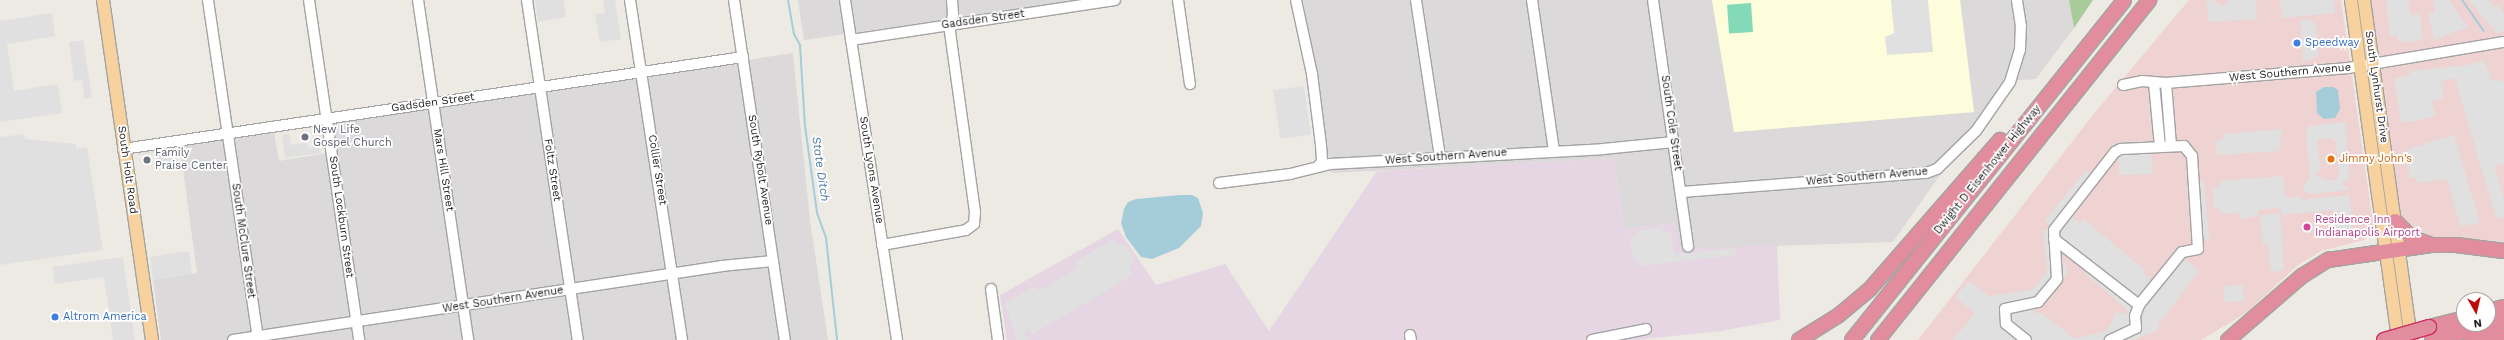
<!DOCTYPE html>
<html>
<head>
<meta charset="utf-8">
<style>
	body { margin:0 }
	#map { position:relative; width:2504px; height:340px; overflow:hidden; background:#edeae3; font-family:"Work Sans",sans-serif }
	div>[style] { position:absolute }
	[style*='--x'] { left:calc(var(--x)*1px); top:calc(var(--y)*1px); width:calc(var(--w)*1px); rotate:calc(var(--a)*1deg) }
	.residential>* { inset:0; background:#dbd9d9 }
	.commercial>* { inset:0; background:#eed3d2 }
	.industrial>* { inset:0; background:#e6d5e3 }
	.education>* { inset:0; background:#fdfddc }
	.forest>* { inset:0; background:#a8cb99 }
	.pitch>* { inset:0; background:#84d9b9; transform-origin:0 0 }
	.parking>* { inset:0; background:#e0e0e0; transform-origin:0 0 }
	.water>* { inset:0; background:#a5cdd9 }
	.stream>* { height:2px; margin:-1px; padding:0 1px; transform-origin:1px; border-radius:1px; background:#a5cdd9 }
	.roads { filter:drop-shadow(1px 0 #a3a3a3) drop-shadow(-1px 0 #a3a3a3) drop-shadow(0 1px #a3a3a3) drop-shadow(0 -1px #a3a3a3) }
	.minor>* { height:10px; margin:-5px; padding:0 5px; transform-origin:5px; border-radius:5px; background:#fff }
	.major>* { height:12px; margin:-6px; padding:0 6px; transform-origin:6px; border-radius:6px; background:#f7d19e }
	.highway>* { height:14px; margin:-7px; padding:0 7px; transform-origin:7px; border-radius:7px; background:#e28d9d }
	.bridges { filter:drop-shadow(1px 0 #cf2c63) drop-shadow(-1px 0 #cf2c63) drop-shadow(0 1px #cf2c63) drop-shadow(0 -1px #cf2c63) }
	.highway-bridge>* { height:14px; margin:-7px; padding:0 7px; transform-origin:7px; border-radius:7px; background:#e28d9d }
	.dots>* { width:11px; height:11px; translate:-50% -50%; box-sizing:border-box; border:2px solid #fff; border-radius:50% }
	span { translate:-50% -50%; white-space:nowrap; text-align:center; line-height:1.15; -webkit-text-stroke:3.5px #fff; paint-order:stroke }
	.street-label { font-size:11px; color:#1c1c1c }
	.shop-label { font-size:11px; color:#366cbe }
	.left { translate:0 -50%; text-align:left }
	.worship-label { font-size:11px; color:#5b616d }
	.food-label { font-size:11px; color:#c56008 }
	.hotel-label { font-size:11px; color:#b23c85 }
	.water-label { font-size:12px; color:#4e7aa7; font-style:italic }
	.north { position:absolute; left:2456px; top:292px; width:40px; height:40px; box-sizing:border-box; background:#fff; border:1px solid #a4a4a4; border-radius:50%; rotate:172deg; font-size:11px; font-weight:700; line-height:16px; text-align:center; color:#1c1c1c }
	.north::after { content:''; display:block; margin:auto; width:14px; height:18px; background:#c00a09; clip-path:polygon(50% 0,100% 100%,50% 72%,0 100%) }
</style>
</head>
<body>
<div id="map">
	<div class="residential">
		<div style="clip-path:polygon(798px 0,1080px 0,804px 40px)"></div>
		<div style="clip-path:polygon(1303px 0,1712px 0,1734px 132px,1974px 112px,1960px 0,2069px 0,2074px 28px,2036px 79px,2006px 81px,1893px 242px,1679px 249px,1674px 223px,1624px 229px,1614px 158px,1331px 173px)"></div>
		<div style="clip-path:polygon(793px 53px,810px 221px,828px 340px,364px 340px,331px 124px)"></div>
		<div style="clip-path:polygon(274px 133px,279px 161px,328px 153px,355px 340px,161px 340px,153px 280px,197px 273px,180px 146px)"></div>
	</div>
	<div class="commercial">
		<div style="clip-path:polygon(2189px 0,2341px 0,2374px 230px,2364px 240px,2321px 251px,2298px 265px,2246px 313px,2201px 340px,1918px 340px,2096px 111px)"></div>
		<div style="clip-path:polygon(2371px 0,2504px 0,2504px 245px,2457px 237px,2422px 237px,2411px 232px,2402px 221px)"></div>
	</div>
	<div class="industrial">
		<div style="clip-path:polygon(1614px 158px,1624px 229px,1675px 223px,1680px 249px,1777px 245px,1780px 320px,1721px 331px,1636px 340px,1007px 340px,1000px 295px,1118px 229px,1156px 285px,1225px 264px,1269px 331px,1377px 171px)"></div>
	</div>
	<div class="education">
		<div style="clip-path:polygon(1712px 0,1960px 0,1974px 112px,1734px 132px)"></div>
	</div>
	<div class="forest">
		<div style="clip-path:polygon(2069px 0,2093px 0,2074px 28px)"></div>
	</div>
	<div class="pitch">
		<div style="left:1751px;top:3px;width:29px;height:24px;rotate:86deg"></div>
	</div>
	<div class="parking">
		<div style="clip-path:polygon(535px 0,563px 0,566px 17px,538px 22px)"></div>
		<div style="clip-path:polygon(603px 0,615px 0,621px 39px,600px 42px,595px 14px,605px 13px)"></div>
		<div style="clip-path:polygon(1891px 0,1928px 0,1933px 52px,1887px 55px,1885px 37px,1894px 33px)"></div>
		<div style="clip-path:polygon(2206px 0,2213px 0,2223px 7px,2229px 0,2260px 0,2255px 3px,2257px 19px,2209px 22px)"></div>
		<div style="clip-path:polygon(2280px 0,2334px 0,2335px 13px,2282px 18px)"></div>
		<div style="clip-path:polygon(2386px 0,2408px 0,2411px 15px,2420px 14px,2423px 40px,2399px 42px,2397px 36px,2390px 36px)"></div>
		<div style="clip-path:polygon(2433px 0,2449px 0,2468px 27px,2434px 40px,2428px 13px,2435px 12px)"></div>
		<div style="clip-path:polygon(2469px 0,2489px 0,2494px 7px,2499px 6px,2504px 13px,2504px 30px,2497px 34px)"></div>
		<div style="clip-path:polygon(52px 13px,55px 36px,7px 44px,14px 91px,58px 84px,62px 113px,0 122px,0 21px)"></div>
		<div style="clip-path:polygon(2309px 19px,2316px 24px,2319px 55px,2311px 60px,2303px 61px,2300px 20px)"></div>
		<div style="clip-path:polygon(83px 40px,92px 98px,84px 99px,82px 80px,74px 81px,69px 42px)"></div>
		<div style="clip-path:polygon(2484px 60px,2492px 81px,2498px 80px,2504px 82px,2504px 164px,2494px 166px,2504px 199px,2504px 217px,2496px 219px,2455px 78px,2440px 82px,2444px 98px,2431px 101px,2436px 116px,2415px 121px,2401px 122px,2394px 78px,2410px 75px,2410px 71px,2468px 65px)"></div>
		<div style="left:1304px;top:86px;width:49px;height:31px;rotate:82deg"></div>
		<div style="clip-path:polygon(evenodd,2345px 122px,2349px 178px,2342px 184px,2350px 190px,2309px 194px,2302px 189px,2310px 176px,2306px 133px,2309px 126px,2345px 122px,2332px 138px,2336px 142px,2339px 176px,2336px 180px,2327px 180px,2315px 175px,2321px 169px,2317px 140px,2332px 138px)"></div>
		<div style="clip-path:polygon(2282px 129px,2279px 151px,2217px 155px,2216px 141px,2223px 140px,2223px 134px)"></div>
		<div style="clip-path:polygon(24px 134px,25px 139px,76px 144px,77px 149px,87px 147px,103px 250px,0 265px,0 137px)"></div>
		<div style="clip-path:polygon(289px 134px,291px 145px,307px 142px,308px 148px,320px 146px,321px 153px,285px 158px,282px 135px)"></div>
		<div style="clip-path:polygon(2454px 135px,2480px 223px,2460px 226px,2447px 179px,2417px 183px,2416px 178px,2410px 178px,2405px 155px,2410px 148px)"></div>
		<div style="left:2151px;top:141px;width:33px;height:33px;rotate:88deg"></div>
		<div style="clip-path:polygon(174px 146px,177px 162px,156px 165px,154px 153px,138px 155px,138px 151px)"></div>
		<div style="clip-path:polygon(evenodd,2086px 170px,2098px 180px,2070px 216px,2073px 218px,2080px 223px,2083px 219px,2145px 270px,2143px 273px,2152px 281px,2177px 251px,2199px 271px,2158px 325px,2159px 330px,2133px 340px,1953px 340px,1975px 313px,1955px 297px,1969px 281px,1989px 296px,2032px 290px,2047px 272px,2043px 230px,2049px 230px,2050px 226px,2045px 220px,2086px 170px,2061px 250px,2089px 271px,2085px 274px,2128px 310px,2125px 314px,2117px 312px,2106px 331px,2075px 339px,2040px 312px,2037px 314px,2034px 312px,2067px 275px,2066px 263px,2060px 264px,2061px 250px)"></div>
		<div style="clip-path:polygon(2283px 176px,2285px 194px,2289px 198px,2299px 196px,2303px 200px,2350px 195px,2352px 228px,2335px 230px,2333px 210px,2282px 215px,2280px 208px,2258px 210px,2258px 216px,2240px 219px,2239px 212px,2220px 214px,2219px 207px,2214px 208px,2212px 187px,2219px 187px,2219px 181px)"></div>
		<div style="left:2204px;top:181px;width:59px;height:14px;rotate:85deg"></div>
		<div style="clip-path:polygon(2280px 213px,2284px 270px,2271px 272px,2268px 244px,2263px 245px,2260px 215px)"></div>
		<div style="clip-path:polygon(1662px 227px,1664px 232px,1671px 231px,1674px 254px,1735px 248px,1736px 255px,1641px 266px,1633px 257px,1630px 237px,1636px 236px,1636px 231px)"></div>
		<div style="clip-path:polygon(1113px 239px,1116px 245px,1124px 244px,1134px 259px,1130px 269px,1133px 275px,1033px 334px,1028px 329px,1024px 334px,1030px 340px,1016px 340px,1005px 302px,1035px 286px,1039px 291px,1078px 267px,1075px 262px)"></div>
		<div style="clip-path:polygon(180px 252px,189px 252px,192px 274px,153px 280px,150px 257px)"></div>
		<div style="clip-path:polygon(123px 257px,135px 340px,113px 340px,104px 277px,55px 284px,52px 267px)"></div>
		<div style="left:2243px;top:285px;width:16px;height:20px;rotate:86deg"></div>
	</div>
	<div class="water">
		<div style="clip-path:polygon(2324px 87px,2334px 87px,2338px 90px,2340px 109px,2335px 118px,2324px 119px,2317px 113px,2316px 92px)"></div>
		<div style="clip-path:polygon(1180px 195px,1192px 195px,1198px 198px,1203px 213px,1201px 226px,1179px 248px,1152px 259px,1141px 257px,1126px 237px,1121px 223px,1124px 209px,1128px 202px,1136px 199px)"></div>
	</div>
	<div class="stream">
		<div style="--x:788;--y:0;--w:35;--a:80"></div>
		<div style="--x:794;--y:34;--w:13;--a:61"></div>
		<div style="--x:800;--y:45;--w:81;--a:86.5"></div>
		<div style="--x:805;--y:126;--w:88;--a:82.1"></div>
		<div style="--x:817;--y:213;--w:27;--a:70"></div>
		<div style="--x:826;--y:238;--w:103;--a:83.8"></div>
		<div style="--x:2462;--y:0;--w:38;--a:55"></div>
	</div>
	<div class="roads">
		<div class="minor">
			<div style="--x:208;--y:0;--w:344;--a:81.6"></div>
			<div style="--x:309;--y:0;--w:344;--a:81.6"></div>
			<div style="--x:418;--y:0;--w:344;--a:81.6"></div>
			<div style="--x:527;--y:0;--w:344;--a:81.5"></div>
			<div style="--x:630;--y:0;--w:344;--a:81.3"></div>
			<div style="--x:734;--y:0;--w:344;--a:81.5"></div>
			<div style="--x:845;--y:0;--w:344;--a:81.3"></div>
			<div style="--x:1178;--y:0;--w:85;--a:81.9"></div>
			<div style="--x:1296;--y:0;--w:76;--a:77.8"></div>
			<div style="--x:1312;--y:74;--w:72;--a:82.8"></div>
			<div style="--x:1321;--y:145;--w:16;--a:86"></div>
			<div style="--x:1322;--y:161;--w:7;--a:124"></div>
			<div style="--x:1416;--y:0;--w:159;--a:81.3"></div>
			<div style="--x:1532;--y:0;--w:152;--a:81.7"></div>
			<div style="--x:1653;--y:0;--w:249;--a:81.9"></div>
			<div style="--x:851;--y:40;--w:267;--a:-8.6"></div>
			<div style="--x:2154;--y:83;--w:63;--a:84.6"></div>
			<div style="--x:2166;--y:83;--w:62;--a:85.4"></div>
			<div style="--x:2123;--y:85;--w:19;--a:-12"></div>
			<div style="--x:2142;--y:81;--w:24;--a:5"></div>
			<div style="--x:2166;--y:83;--w:183;--a:-4.7"></div>
			<div style="--x:2348;--y:68;--w:158;--a:-9.5"></div>
			<div style="--x:123;--y:149;--w:627;--a:-8.44"></div>
			<div style="--x:1219;--y:183;--w:72;--a:-7.2"></div>
			<div style="--x:1290;--y:174;--w:41;--a:-14"></div>
			<div style="--x:1330;--y:164;--w:273;--a:-3.1"></div>
			<div style="--x:1603;--y:149;--w:71;--a:-5.6"></div>
			<div style="--x:1682;--y:192;--w:245;--a:-4.5"></div>
			<div style="--x:1926;--y:173;--w:12;--a:-20"></div>
			<div style="--x:1937;--y:169;--w:54;--a:-44.3"></div>
			<div style="--x:1976;--y:131;--w:60;--a:-55.2"></div>
			<div style="--x:2010;--y:82;--w:34;--a:-73"></div>
			<div style="--x:2020;--y:50;--w:24;--a:-88"></div>
			<div style="--x:2021;--y:26;--w:26;--a:-99"></div>
			<div style="--x:2054;--y:239;--w:108;--a:37.8"></div>
			<div style="--x:882;--y:245;--w:85;--a:-10.1"></div>
			<div style="--x:966;--y:230;--w:10;--a:-37"></div>
			<div style="--x:974;--y:224;--w:12;--a:-85"></div>
			<div style="--x:975;--y:212;--w:183;--a:-97.9"></div>
			<div style="--x:950;--y:31;--w:17;--a:-80"></div>
			<div style="--x:953;--y:14;--w:14;--a:-94"></div>
			<div style="--x:991;--y:289;--w:51;--a:82.2"></div>
			<div style="--x:1410;--y:335;--w:5;--a:79"></div>
			<div style="--x:233;--y:340;--w:495;--a:-8.6"></div>
			<div style="--x:722;--y:266;--w:51;--a:-5.6"></div>
			<div style="--x:1592;--y:340;--w:55;--a:-11.5"></div>
			<div style="--x:2026;--y:340;--w:26;--a:-141"></div>
			<div style="--x:2006;--y:324;--w:15;--a:-94"></div>
			<div style="--x:2005;--y:309;--w:34;--a:-12"></div>
			<div style="--x:2038;--y:302;--w:30;--a:-50"></div>
			<div style="--x:2057;--y:279;--w:49;--a:-93.5"></div>
			<div style="--x:2054;--y:230;--w:99;--a:-52"></div>
			<div style="--x:2115;--y:152;--w:7;--a:-27"></div>
			<div style="--x:2121;--y:149;--w:63;--a:-2.7"></div>
			<div style="--x:2184;--y:146;--w:13;--a:51"></div>
			<div style="--x:2192;--y:156;--w:93;--a:86.3"></div>
			<div style="--x:2198;--y:249;--w:16;--a:169"></div>
			<div style="--x:2182;--y:252;--w:68;--a:129.1"></div>
			<div style="--x:2139;--y:305;--w:12;--a:110"></div>
			<div style="--x:2135;--y:316;--w:12;--a:85"></div>
			<div style="--x:2136;--y:328;--w:29;--a:155"></div>
		</div>
		<div class="major">
			<div style="--x:103;--y:0;--w:344;--a:81.8"></div>
			<div style="--x:2351;--y:0;--w:343;--a:82.1"></div>
			<div style="--x:2364;--y:0;--w:343;--a:82.1"></div>
		</div>
		<div class="highway">
			<div style="--x:2395;--y:221;--w:24;--a:45"></div>
			<div style="--x:2412;--y:238;--w:18;--a:19"></div>
			<div style="--x:2488;--y:311;--w:16;--a:-14"></div>
			<div style="--x:2429;--y:327;--w:36;--a:-14"></div>
			<div style="--x:2471;--y:336;--w:33;--a:0"></div>
			<div style="--x:1799;--y:340;--w:47;--a:-32"></div>
			<div style="--x:1839;--y:315;--w:40;--a:-40"></div>
			<div style="--x:1870;--y:289;--w:198;--a:-48.9"></div>
			<div style="--x:1852;--y:340;--w:435;--a:-51.3"></div>
			<div style="--x:1878;--y:340;--w:435;--a:-51.4"></div>
			<div style="--x:2228;--y:340;--w:98;--a:-40.9"></div>
			<div style="--x:2302;--y:276;--w:31;--a:-32"></div>
			<div style="--x:2328;--y:260;--w:104;--a:-8.3"></div>
			<div style="--x:2431;--y:245;--w:25;--a:0"></div>
			<div style="--x:2456;--y:245;--w:48;--a:7.1"></div>
			<div style="--x:2432;--y:340;--w:74;--a:-14.8"></div>
		</div>
	</div>
	<div class="bridges">
		<div class="highway-bridge">
			<div style="--x:2384;--y:340;--w:47;--a:-16.1"></div>
		</div>
	</div>
	<div class="dots">
		<div style="left:2297px;top:43px;background:#3f7fe0"></div>
		<div style="left:305px;top:137px;background:#6b7280"></div>
		<div style="left:2331px;top:159px;background:#e8710a"></div>
		<div style="left:147px;top:160px;background:#6b7280"></div>
		<div style="left:2307px;top:227px;background:#d1479c"></div>
		<div style="left:55px;top:317px;background:#3f7fe0"></div>
	</div>
	<div class="street-label">
		<span style="left:983px;top:20px;rotate:-8deg">Gadsden Street</span>
		<span style="left:2290px;top:73px;rotate:-5deg">West Southern Avenue</span>
		<span style="left:2376px;top:87px;rotate:82deg">South Lynhurst Drive</span>
		<span style="left:433px;top:103px;rotate:-8deg">Gadsden Street</span>
		<span style="left:1671px;top:123px;rotate:82deg">South Cole Street</span>
		<span style="left:1446px;top:157px;rotate:-4deg">West Southern Avenue</span>
		<span style="left:127px;top:170px;rotate:82deg">South Holt Road</span>
		<span style="left:443px;top:170px;rotate:81deg">Mars Hill Street</span>
		<span style="left:552px;top:170px;rotate:81deg">Foltz Street</span>
		<span style="left:657px;top:170px;rotate:81deg">Collier Street</span>
		<span style="left:760px;top:170px;rotate:81deg">South Rybolt Avenue</span>
		<span style="left:871px;top:170px;rotate:81deg">South Lyons Avenue</span>
		<span style="left:1988px;top:170px;rotate:-51deg">Dwight D Eisenhower Highway</span>
		<span style="left:1867px;top:177px;rotate:-5deg">West Southern Avenue</span>
		<span style="left:341px;top:217px;rotate:82deg">South Lockburn Street</span>
		<span style="left:243px;top:241px;rotate:82deg">South McClure Street</span>
		<span style="left:503px;top:300px;rotate:-9deg">West Southern Avenue</span>
	</div>
	<div class="shop-label">
		<span class="left" style="left:2305px;top:43px">Speedway</span>
		<span class="left" style="left:63px;top:317px">Altrom America</span>
	</div>
	<div class="worship-label">
		<span class="left" style="left:313px;top:137px">New Life<br>Gospel Church</span>
		<span class="left" style="left:155px;top:160px">Family<br>Praise Center</span>
	</div>
	<div class="food-label">
		<span class="left" style="left:2339px;top:159px">Jimmy John's</span>
	</div>
	<div class="hotel-label">
		<span class="left" style="left:2315px;top:227px">Residence Inn<br>Indianapolis Airport</span>
	</div>
	<div class="water-label">
		<span style="left:820px;top:169px;rotate:82deg">State Ditch</span>
	</div>
	<div class="north">N</div>
</div>
</body>
</html>
